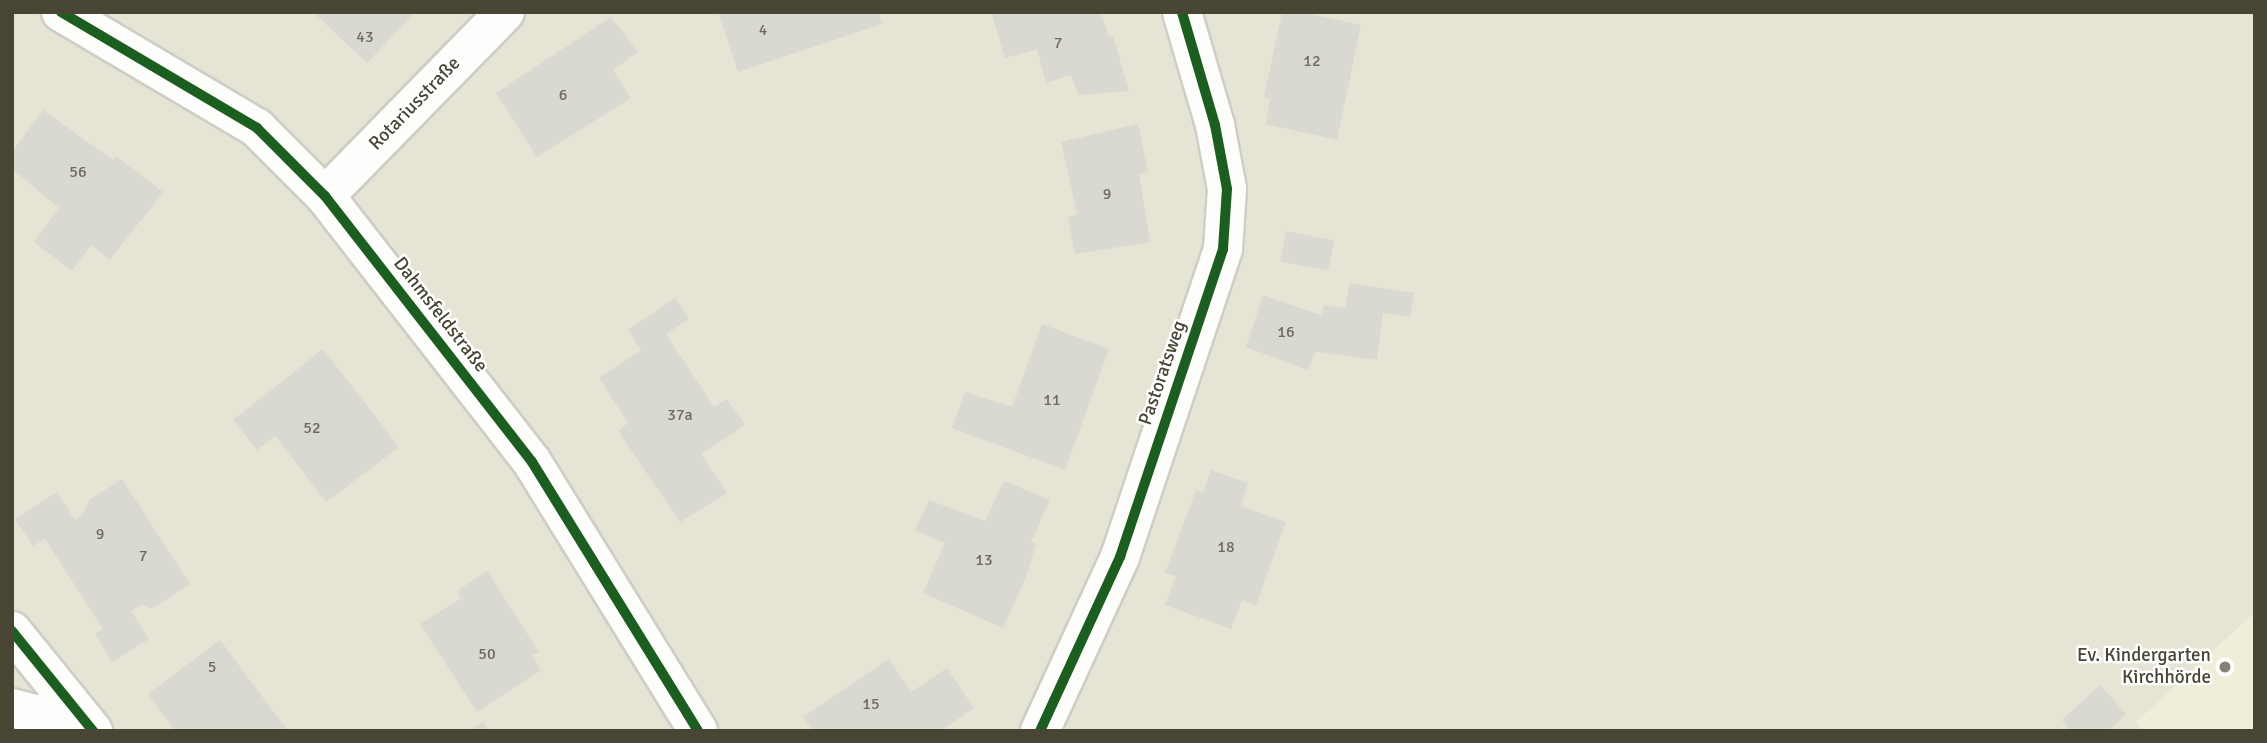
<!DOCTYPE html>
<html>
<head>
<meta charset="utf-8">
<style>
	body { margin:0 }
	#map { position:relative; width:2267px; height:743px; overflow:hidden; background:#f0f0e8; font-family:Signika,sans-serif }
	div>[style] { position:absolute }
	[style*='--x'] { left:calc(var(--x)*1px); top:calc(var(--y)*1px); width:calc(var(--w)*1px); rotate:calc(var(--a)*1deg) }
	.residential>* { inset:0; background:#e5e4d5; transform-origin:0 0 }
	.education>* { inset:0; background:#efefd9 }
	.building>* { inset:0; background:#dad9d1; transform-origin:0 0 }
	.roads { filter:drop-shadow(2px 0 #cecec6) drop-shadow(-2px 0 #cecec6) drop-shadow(0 2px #cecec6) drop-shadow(0 -2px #cecec6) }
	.minor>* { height:38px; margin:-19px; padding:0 19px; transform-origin:19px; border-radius:19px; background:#fdfdfc }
	.cycleway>* { height:10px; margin:-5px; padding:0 5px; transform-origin:5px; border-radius:5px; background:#1b5e20 }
	.dots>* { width:19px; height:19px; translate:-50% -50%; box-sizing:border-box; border:4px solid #fff; border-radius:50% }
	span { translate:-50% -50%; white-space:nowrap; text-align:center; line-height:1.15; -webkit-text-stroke:5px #fff; paint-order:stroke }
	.number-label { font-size:16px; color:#6d6b5c }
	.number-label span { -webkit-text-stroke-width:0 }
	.street-label { font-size:19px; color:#484534 }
	.poi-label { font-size:19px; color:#484534 }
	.right { translate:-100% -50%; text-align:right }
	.frame { position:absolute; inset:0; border:14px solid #484534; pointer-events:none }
</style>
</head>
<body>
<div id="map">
	<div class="residential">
		<div style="left:12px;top:12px;width:2243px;height:719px"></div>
	</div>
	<div class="education">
		<div style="clip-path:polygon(2255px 612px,2255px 731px,2145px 731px,2136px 722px)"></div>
	</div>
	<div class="building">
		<div style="clip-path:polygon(313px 12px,415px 12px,367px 63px)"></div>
		<div style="clip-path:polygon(718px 12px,878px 12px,882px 24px,738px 72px)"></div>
		<div style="clip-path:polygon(1003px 12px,1101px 12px,1109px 37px,1113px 36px,1129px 91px,1078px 95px,1071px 75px,1046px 83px,1037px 49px,1005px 58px,992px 15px)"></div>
		<div style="clip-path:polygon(1282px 12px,1300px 12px,1361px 25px,1337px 140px,1266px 124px,1270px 99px,1264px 97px)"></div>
		<div style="clip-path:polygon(611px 17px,638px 52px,613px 70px,631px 98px,537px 157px,496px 93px)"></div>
		<div style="clip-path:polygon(43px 110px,113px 160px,116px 156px,163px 192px,110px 260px,91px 245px,72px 271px,34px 242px,59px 208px,12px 169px,12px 152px)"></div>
		<div style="clip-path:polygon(1138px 124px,1148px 172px,1139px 174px,1150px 242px,1075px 254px,1068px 217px,1077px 214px,1061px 142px)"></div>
		<div style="left:1286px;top:231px;width:49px;height:31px;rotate:11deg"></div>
		<div style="clip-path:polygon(1350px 283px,1414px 293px,1410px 317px,1383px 313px,1377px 360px,1315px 352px,1308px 370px,1246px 347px,1263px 295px,1321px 315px,1324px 305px,1345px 308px)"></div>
		<div style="clip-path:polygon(675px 298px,689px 319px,666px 334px,714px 407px,727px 399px,745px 425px,701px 454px,727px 493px,680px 522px,618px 431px,628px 423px,599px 378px,641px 350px,628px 330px)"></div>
		<div style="clip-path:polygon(1042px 324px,1109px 349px,1065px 470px,952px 428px,965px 392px,1012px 407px)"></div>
		<div style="clip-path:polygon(323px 349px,399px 447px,326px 502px,275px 436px,257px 450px,233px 420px)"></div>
		<div style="clip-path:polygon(1211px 470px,1248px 483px,1241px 506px,1286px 522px,1256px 605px,1242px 600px,1231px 629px,1165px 605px,1176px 576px,1165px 573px,1196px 490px,1203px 492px)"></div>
		<div style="clip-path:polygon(122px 479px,190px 584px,152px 609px,142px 604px,131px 611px,149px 639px,112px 662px,95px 634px,103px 629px,45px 539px,33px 546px,15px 519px,57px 492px,75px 520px,82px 515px,89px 500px)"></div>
		<div style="clip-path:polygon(1004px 481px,1050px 500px,1031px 542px,1036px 544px,1026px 577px,1003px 628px,923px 593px,945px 543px,915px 530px,929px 500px,985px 521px)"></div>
		<div style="clip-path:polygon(487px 571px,539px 652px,532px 655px,541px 670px,477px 712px,420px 624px,461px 598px,457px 591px)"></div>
		<div style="clip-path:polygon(220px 640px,288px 731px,175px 731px,148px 694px)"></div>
		<div style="clip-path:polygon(889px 659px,911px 692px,947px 668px,974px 708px,940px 731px,813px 731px,803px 717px)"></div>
		<div style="clip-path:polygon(2100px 685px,2126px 714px,2108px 731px,2071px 731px,2062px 720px)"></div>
		<div style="clip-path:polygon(483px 722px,489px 731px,469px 731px)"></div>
	</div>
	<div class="roads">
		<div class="minor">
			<div style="--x:61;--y:12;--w:228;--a:30.6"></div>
			<div style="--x:257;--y:128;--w:96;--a:45"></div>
			<div style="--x:325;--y:196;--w:337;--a:52.1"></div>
			<div style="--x:532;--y:462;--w:316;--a:58.3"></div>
			<div style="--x:325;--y:196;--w:257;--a:-45.6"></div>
			<div style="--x:12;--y:631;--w:129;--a:51"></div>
			<div style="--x:12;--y:708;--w:23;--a:15"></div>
			<div style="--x:34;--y:714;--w:44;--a:-1.3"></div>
			<div style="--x:1040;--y:731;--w:192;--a:-65.3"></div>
			<div style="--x:1120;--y:557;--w:325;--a:-71.5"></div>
			<div style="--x:1223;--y:249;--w:60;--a:-86.2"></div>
			<div style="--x:1227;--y:189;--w:65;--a:-100.6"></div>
			<div style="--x:1215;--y:125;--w:118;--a:-106.3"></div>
		</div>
	</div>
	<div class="cycleway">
		<div style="--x:61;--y:12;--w:228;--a:30.6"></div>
		<div style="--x:257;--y:128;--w:96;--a:45"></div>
		<div style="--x:325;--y:196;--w:337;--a:52.1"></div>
		<div style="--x:532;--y:462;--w:316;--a:58.3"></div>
		<div style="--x:12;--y:631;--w:129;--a:51"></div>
		<div style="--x:1040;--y:731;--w:192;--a:-65.3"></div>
		<div style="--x:1120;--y:557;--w:325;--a:-71.5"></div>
		<div style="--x:1223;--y:249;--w:60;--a:-86.2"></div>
		<div style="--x:1227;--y:189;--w:65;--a:-100.6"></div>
		<div style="--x:1215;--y:125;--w:118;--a:-106.3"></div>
	</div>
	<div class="dots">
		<div style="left:2225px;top:667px;background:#838173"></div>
	</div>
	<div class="number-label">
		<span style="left:763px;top:30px">4</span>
		<span style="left:365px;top:37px">43</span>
		<span style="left:1058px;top:43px">7</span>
		<span style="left:1312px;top:61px">12</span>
		<span style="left:563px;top:95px">6</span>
		<span style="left:78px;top:172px">56</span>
		<span style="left:1107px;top:194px">9</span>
		<span style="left:1286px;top:332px">16</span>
		<span style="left:1052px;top:400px">11</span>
		<span style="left:680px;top:415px">37a</span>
		<span style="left:312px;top:428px">52</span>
		<span style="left:100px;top:534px">9</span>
		<span style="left:1226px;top:547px">18</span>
		<span style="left:143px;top:556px">7</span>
		<span style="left:984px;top:560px">13</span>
		<span style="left:487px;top:654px">50</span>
		<span style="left:212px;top:667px">5</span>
		<span style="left:871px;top:704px">15</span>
	</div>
	<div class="street-label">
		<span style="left:415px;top:104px;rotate:-46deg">Rotariusstraße</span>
		<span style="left:440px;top:315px;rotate:52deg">Dahmsfeldstraße</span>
		<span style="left:1163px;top:373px;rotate:-71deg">Pastoratsweg</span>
	</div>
	<div class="poi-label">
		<span class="right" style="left:2211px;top:667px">Ev. Kindergarten<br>Kirchhörde</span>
	</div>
	<div class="frame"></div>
</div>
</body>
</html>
